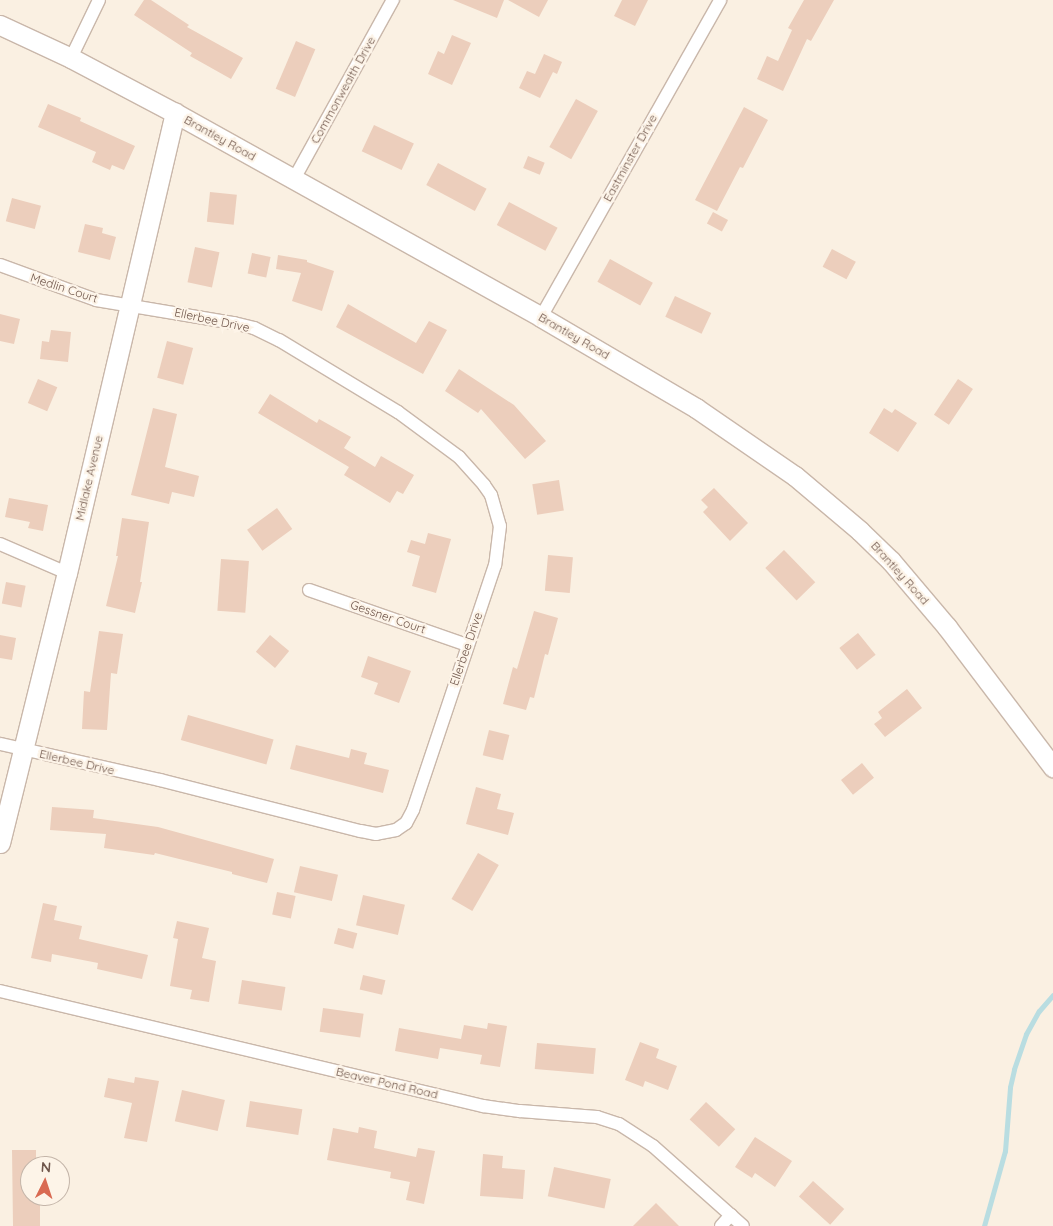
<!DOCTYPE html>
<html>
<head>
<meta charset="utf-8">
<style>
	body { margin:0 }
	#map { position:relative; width:1053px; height:1226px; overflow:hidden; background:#faf0e2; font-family:Quicksand,sans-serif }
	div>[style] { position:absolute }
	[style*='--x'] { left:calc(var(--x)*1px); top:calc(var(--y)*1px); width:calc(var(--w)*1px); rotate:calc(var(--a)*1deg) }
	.stream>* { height:5px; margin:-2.5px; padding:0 2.5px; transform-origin:2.5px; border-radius:2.5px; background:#b9dde1 }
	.building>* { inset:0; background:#eccebc; transform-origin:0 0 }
	.roads { filter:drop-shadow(1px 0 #c9b7aa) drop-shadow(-1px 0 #c9b7aa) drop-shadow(0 1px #c9b7aa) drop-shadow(0 -1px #c9b7aa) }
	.street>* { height:12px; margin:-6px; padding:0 6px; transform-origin:6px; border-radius:6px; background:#fff }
	.secondary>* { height:19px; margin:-9.5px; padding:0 9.5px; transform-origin:9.5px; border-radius:9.5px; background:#fff }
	span { translate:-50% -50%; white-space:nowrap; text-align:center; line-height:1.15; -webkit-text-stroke:4.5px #fdf4e8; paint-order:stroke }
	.street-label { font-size:12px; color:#6f564b }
	.north { position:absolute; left:20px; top:1156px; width:50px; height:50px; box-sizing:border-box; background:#fdf4e8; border:1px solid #c4b5a9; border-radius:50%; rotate:4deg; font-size:14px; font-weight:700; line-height:20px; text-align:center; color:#6f564b }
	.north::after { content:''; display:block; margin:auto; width:18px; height:22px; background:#d96a52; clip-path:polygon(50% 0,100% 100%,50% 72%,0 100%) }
</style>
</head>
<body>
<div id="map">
	<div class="stream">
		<div style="--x:984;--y:1226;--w:78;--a:-74.4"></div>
		<div style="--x:1005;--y:1151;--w:64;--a:-85.5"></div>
		<div style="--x:1010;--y:1087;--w:18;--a:-77"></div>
		<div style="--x:1014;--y:1069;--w:37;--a:-71"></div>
		<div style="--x:1026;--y:1034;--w:26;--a:-61"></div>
		<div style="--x:1039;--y:1011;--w:21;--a:-49"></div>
	</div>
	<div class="building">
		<div style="clip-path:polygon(144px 0,151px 0,189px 25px,187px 27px,243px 58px,231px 79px,190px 56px,192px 53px,134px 15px)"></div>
		<div style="clip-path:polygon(453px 0,504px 0,497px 18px)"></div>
		<div style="clip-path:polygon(508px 0,548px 0,539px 17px)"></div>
		<div style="clip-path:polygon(622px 0,648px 0,635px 26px,614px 16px)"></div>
		<div style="clip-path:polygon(804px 0,834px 0,811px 41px,807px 39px,783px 91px,757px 79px,767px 56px,778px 61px,792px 30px,788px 28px)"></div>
		<div style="clip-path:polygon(452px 35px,471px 43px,452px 85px,428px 74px,438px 51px,444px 54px)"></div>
		<div style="left:296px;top:41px;width:21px;height:52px;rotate:23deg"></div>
		<div style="clip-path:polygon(544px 54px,562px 62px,557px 74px,553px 72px,540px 98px,519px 88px,527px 71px,535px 74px)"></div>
		<div style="left:576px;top:99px;width:25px;height:55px;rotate:29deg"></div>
		<div style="clip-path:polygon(48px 104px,81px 118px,80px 121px,135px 146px,124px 170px,112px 165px,110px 170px,92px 162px,96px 152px,38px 127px)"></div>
		<div style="clip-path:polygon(744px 107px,768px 120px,743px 168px,740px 167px,717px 211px,695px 200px)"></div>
		<div style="left:374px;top:125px;width:44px;height:29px;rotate:25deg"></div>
		<div style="left:528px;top:156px;width:18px;height:13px;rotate:22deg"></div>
		<div style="left:438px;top:163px;width:55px;height:25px;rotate:28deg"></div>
		<div style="left:210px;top:192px;width:27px;height:30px;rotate:6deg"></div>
		<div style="left:12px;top:198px;width:30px;height:24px;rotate:15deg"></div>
		<div style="left:509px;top:202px;width:55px;height:26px;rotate:28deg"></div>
		<div style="left:713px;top:212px;width:17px;height:13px;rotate:28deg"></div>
		<div style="clip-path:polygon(85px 224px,103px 228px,102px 233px,116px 237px,110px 260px,78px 252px)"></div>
		<div style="left:195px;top:247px;width:25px;height:36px;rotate:12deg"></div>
		<div style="left:832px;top:249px;width:27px;height:20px;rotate:28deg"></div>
		<div style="left:252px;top:253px;width:19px;height:21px;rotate:12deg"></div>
		<div style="clip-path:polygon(278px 255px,307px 260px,307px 262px,334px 271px,322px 311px,292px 301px,301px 273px,276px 269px)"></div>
		<div style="left:610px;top:259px;width:49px;height:26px;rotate:29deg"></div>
		<div style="left:675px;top:296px;width:40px;height:23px;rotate:25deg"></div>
		<div style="clip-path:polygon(348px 304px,416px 343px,429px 321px,447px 330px,423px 374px,336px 327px)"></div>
		<div style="clip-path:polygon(0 314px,20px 319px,14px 344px,0 341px)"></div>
		<div style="clip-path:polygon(51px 330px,71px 332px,68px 362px,40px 359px,42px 341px,49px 342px)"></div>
		<div style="left:167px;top:341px;width:27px;height:38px;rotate:15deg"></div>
		<div style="clip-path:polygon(459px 369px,514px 405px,546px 441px,525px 459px,481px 409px,478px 413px,445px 391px)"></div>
		<div style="left:38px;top:379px;width:21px;height:26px;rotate:23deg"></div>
		<div style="left:958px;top:379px;width:18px;height:43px;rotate:34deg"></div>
		<div style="clip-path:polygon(270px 394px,317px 423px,319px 419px,351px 437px,344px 448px,375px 467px,381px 456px,414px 475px,403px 494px,397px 491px,390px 503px,344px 475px,349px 467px,258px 413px)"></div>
		<div style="clip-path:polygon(153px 408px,177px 414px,165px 467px,199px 476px,194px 497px,172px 492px,169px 504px,131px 495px)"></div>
		<div style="clip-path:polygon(884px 408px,892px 413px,895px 409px,917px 423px,898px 452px,869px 433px)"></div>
		<div style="left:559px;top:480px;width:31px;height:27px;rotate:81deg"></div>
		<div style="clip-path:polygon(714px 488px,748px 523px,730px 541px,703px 512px,708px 507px,701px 500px)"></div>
		<div style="clip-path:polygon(9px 498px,48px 505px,43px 531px,28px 528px,30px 522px,5px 517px)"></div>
		<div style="left:277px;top:508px;width:26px;height:37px;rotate:54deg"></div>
		<div style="clip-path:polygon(122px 518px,149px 522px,140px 582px,142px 582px,135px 613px,106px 606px,118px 556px,116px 556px)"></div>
		<div style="clip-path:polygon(428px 533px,451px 539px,436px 593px,412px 586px,420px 556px,407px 552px,411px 540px,425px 544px)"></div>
		<div style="left:784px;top:550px;width:45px;height:26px;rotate:46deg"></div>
		<div style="left:548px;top:555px;width:25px;height:36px;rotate:5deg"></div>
		<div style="left:221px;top:559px;width:28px;height:52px;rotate:4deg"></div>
		<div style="left:6px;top:582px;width:20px;height:22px;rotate:11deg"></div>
		<div style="clip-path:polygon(534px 611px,558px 618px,548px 655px,545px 654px,534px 698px,530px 697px,526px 710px,503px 704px,513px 667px,517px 669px)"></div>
		<div style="clip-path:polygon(99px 631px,123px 634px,117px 674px,111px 673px,107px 730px,82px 729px,84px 691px,90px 692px)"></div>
		<div style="left:858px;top:633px;width:28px;height:24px;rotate:51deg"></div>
		<div style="clip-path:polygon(0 635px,16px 638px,12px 660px,0 658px)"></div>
		<div style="left:270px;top:635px;width:25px;height:22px;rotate:40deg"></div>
		<div style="clip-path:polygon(368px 656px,411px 671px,399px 703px,374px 694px,378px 683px,361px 677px)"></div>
		<div style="clip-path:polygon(907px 689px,922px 708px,885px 737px,874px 724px,882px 718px,878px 712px)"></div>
		<div style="left:188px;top:715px;width:89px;height:26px;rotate:16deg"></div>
		<div style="left:489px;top:730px;width:21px;height:26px;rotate:14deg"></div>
		<div style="clip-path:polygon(296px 745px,349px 758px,351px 749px,367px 753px,364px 764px,389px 770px,383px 793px,290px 769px)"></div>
		<div style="left:862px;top:763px;width:19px;height:27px;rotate:51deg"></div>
		<div style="clip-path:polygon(476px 787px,501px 794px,497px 809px,514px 813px,508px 835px,466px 824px)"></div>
		<div style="clip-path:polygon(52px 807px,94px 810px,93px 818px,158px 827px,274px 859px,267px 883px,232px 874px,232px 872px,155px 853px,154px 855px,104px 848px,106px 834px,50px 830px)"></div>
		<div style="left:478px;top:853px;width:24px;height:53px;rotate:30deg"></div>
		<div style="left:300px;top:866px;width:39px;height:27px;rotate:13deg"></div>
		<div style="left:277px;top:892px;width:19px;height:23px;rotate:12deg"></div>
		<div style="left:363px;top:895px;width:43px;height:31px;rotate:13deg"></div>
		<div style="clip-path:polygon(43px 903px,57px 906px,54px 920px,82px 926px,79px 939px,148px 955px,142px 979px,97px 969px,98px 963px,52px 954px,51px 962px,31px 958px)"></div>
		<div style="clip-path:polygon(177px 921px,209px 928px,202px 958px,216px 961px,209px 1002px,190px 999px,192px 990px,170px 986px,178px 939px,173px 938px)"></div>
		<div style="left:338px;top:928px;width:20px;height:16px;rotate:15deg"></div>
		<div style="left:363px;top:975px;width:23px;height:15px;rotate:13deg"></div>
		<div style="left:242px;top:980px;width:44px;height:24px;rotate:9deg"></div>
		<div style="left:323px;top:1008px;width:41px;height:24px;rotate:8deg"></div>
		<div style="clip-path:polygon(488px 1023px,507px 1026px,500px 1067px,480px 1064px,482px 1055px,440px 1048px,438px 1059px,395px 1051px,399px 1028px,461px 1039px,464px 1025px,487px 1029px)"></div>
		<div style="clip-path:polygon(640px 1042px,659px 1049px,656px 1058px,677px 1066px,668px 1090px,645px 1081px,643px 1087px,625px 1080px)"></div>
		<div style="left:537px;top:1043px;width:59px;height:26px;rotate:5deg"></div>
		<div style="clip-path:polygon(135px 1077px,159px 1081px,147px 1142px,124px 1138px,132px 1103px,104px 1097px,108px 1078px,134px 1083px)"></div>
		<div style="left:182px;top:1090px;width:44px;height:32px;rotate:13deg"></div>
		<div style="left:250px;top:1101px;width:53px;height:26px;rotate:9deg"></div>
		<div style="left:706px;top:1102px;width:40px;height:24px;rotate:43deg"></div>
		<div style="clip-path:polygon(359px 1127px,377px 1131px,374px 1148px,416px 1157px,418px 1148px,435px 1151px,424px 1204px,406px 1200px,410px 1182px,390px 1178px,391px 1172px,327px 1160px,333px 1128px,358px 1133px)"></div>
		<div style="clip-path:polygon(755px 1137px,792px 1161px,775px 1187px,755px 1173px,752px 1178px,735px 1167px)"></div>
		<div style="clip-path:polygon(12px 1150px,36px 1150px,36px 1166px,30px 1166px,30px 1196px,40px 1196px,40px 1226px,13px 1226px)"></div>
		<div style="clip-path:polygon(483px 1154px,503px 1156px,502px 1168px,525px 1170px,523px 1199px,480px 1196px)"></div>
		<div style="left:554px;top:1167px;width:58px;height:30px;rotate:12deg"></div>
		<div style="left:813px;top:1181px;width:42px;height:21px;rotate:42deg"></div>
		<div style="clip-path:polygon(656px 1203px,679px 1226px,633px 1226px)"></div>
	</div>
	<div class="roads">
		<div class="street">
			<div style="--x:71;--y:58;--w:64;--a:-64.2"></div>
			<div style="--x:294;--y:179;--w:205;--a:-61.1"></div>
			<div style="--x:0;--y:265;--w:102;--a:20"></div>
			<div style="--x:96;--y:300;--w:140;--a:9.5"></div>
			<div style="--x:234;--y:323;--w:21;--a:14"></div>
			<div style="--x:254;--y:328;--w:28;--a:26"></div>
			<div style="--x:279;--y:340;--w:139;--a:31.2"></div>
			<div style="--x:398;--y:412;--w:76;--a:36.4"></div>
			<div style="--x:459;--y:457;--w:38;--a:48"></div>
			<div style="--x:484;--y:485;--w:12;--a:55"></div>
			<div style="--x:491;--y:495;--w:32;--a:74"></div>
			<div style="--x:500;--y:526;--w:39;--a:97"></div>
			<div style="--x:495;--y:565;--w:258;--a:108.5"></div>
			<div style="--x:413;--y:810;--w:15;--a:118"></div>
			<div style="--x:406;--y:823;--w:12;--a:145"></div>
			<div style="--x:396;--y:830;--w:20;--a:169"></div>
			<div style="--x:376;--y:834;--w:16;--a:-169"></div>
			<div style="--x:360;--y:831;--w:206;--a:-165.7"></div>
			<div style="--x:160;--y:780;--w:164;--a:-167.3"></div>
			<div style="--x:541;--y:317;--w:364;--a:-60.5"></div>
			<div style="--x:0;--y:544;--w:73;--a:23.4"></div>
			<div style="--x:309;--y:590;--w:167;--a:19.2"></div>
			<div style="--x:0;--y:991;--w:497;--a:13.4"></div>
			<div style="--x:483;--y:1106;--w:37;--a:8"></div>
			<div style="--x:520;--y:1111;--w:77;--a:4.5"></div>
			<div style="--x:597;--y:1117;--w:23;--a:18"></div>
			<div style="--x:619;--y:1124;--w:40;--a:32.9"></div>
			<div style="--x:653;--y:1146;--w:120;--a:41.6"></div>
			<div style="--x:721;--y:1226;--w:15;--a:-48"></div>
		</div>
		<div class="secondary">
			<div style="--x:0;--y:25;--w:78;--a:24.9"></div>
			<div style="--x:71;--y:58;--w:118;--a:27.9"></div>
			<div style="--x:175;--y:113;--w:419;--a:29.1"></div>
			<div style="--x:541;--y:317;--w:180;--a:30.4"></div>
			<div style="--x:696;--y:408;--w:120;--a:34.5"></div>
			<div style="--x:795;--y:476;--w:85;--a:40.2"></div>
			<div style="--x:860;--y:531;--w:43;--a:44.1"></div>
			<div style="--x:891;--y:561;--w:87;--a:49.7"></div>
			<div style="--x:947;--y:627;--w:176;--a:52.9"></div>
			<div style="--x:0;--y:843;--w:278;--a:-76.1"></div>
			<div style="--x:67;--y:573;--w:473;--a:-76.8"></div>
		</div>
	</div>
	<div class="street-label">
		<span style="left:343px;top:90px;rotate:-61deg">Commonwealth Drive</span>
		<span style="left:220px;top:138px;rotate:29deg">Brantley Road</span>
		<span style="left:630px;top:158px;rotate:-61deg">Eastminster Drive</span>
		<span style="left:64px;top:288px;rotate:18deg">Medlin Court</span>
		<span style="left:212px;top:320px;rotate:12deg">Ellerbee Drive</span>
		<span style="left:574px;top:336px;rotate:30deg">Brantley Road</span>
		<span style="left:89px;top:478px;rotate:-77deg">Midlake Avenue</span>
		<span style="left:900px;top:573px;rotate:48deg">Brantley Road</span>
		<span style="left:388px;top:617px;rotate:19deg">Gessner Court</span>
		<span style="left:466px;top:649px;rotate:-71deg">Ellerbee Drive</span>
		<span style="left:77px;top:762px;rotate:13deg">Ellerbee Drive</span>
		<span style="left:387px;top:1083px;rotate:13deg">Beaver Pond Road</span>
	</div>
	<div class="north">N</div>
</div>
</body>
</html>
